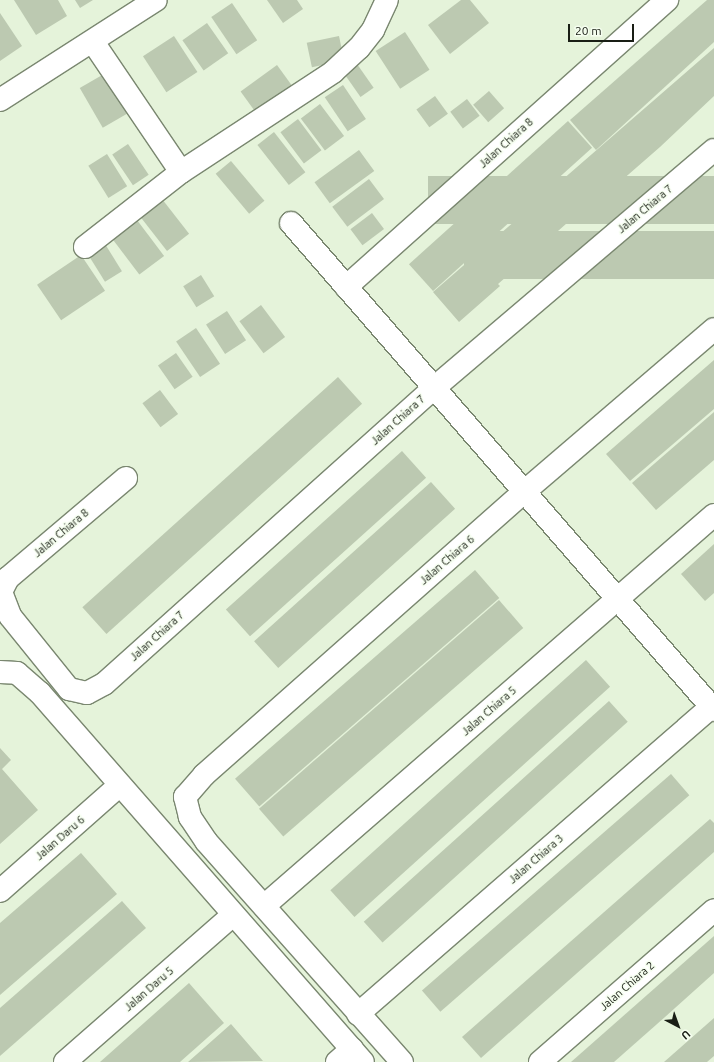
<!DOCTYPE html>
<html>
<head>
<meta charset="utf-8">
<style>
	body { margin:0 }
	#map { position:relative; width:714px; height:1062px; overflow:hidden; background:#e5f3da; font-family:Ubuntu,sans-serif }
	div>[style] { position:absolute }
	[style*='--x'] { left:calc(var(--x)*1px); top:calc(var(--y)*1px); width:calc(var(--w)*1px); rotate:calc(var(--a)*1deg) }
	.building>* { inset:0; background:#bcc9b1; transform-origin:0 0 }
	.roads { filter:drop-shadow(1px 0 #7a8770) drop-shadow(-1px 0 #7a8770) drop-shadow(0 1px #7a8770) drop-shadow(0 -1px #7a8770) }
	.minor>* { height:22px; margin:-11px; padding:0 11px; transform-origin:11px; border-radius:11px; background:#fff }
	span { translate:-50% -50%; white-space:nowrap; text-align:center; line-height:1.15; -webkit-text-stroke:3px #f5feef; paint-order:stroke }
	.street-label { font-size:11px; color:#191e15 }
	.north { position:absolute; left:658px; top:1006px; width:40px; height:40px; -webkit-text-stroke:3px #f5feef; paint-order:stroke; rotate:139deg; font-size:11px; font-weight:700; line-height:16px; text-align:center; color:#191e15 }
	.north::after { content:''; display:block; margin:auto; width:14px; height:18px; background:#191e15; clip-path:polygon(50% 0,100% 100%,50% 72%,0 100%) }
	.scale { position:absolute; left:568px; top:24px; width:66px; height:18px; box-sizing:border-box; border:2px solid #191e15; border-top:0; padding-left:5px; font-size:12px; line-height:14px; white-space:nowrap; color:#191e15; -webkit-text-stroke:3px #f5feef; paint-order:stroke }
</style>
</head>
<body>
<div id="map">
	<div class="building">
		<div style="clip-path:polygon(14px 0,58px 0,67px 16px,36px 35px)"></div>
		<div style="clip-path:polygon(75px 0,93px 0,80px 8px)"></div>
		<div style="clip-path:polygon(267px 0,297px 0,303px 9px,283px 23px)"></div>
		<div style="clip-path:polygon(461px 0,470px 0,489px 23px,450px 54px,428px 25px)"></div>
		<div style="clip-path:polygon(707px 0,714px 0,714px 42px,596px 150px,570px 120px)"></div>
		<div style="left:232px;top:3px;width:45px;height:25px;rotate:56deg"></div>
		<div style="clip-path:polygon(0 13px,22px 46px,0 61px)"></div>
		<div style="left:207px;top:23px;width:37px;height:30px;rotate:55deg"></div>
		<div style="left:405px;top:32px;width:45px;height:35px;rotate:57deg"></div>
		<div style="left:174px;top:36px;width:43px;height:37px;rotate:57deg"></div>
		<div style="left:339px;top:36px;width:25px;height:33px;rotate:78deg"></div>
		<div style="clip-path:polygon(714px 48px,714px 96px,660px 147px,621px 181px,618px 178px,498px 284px,500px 286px,459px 322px,433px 292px)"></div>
		<div style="left:357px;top:64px;width:29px;height:16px;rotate:55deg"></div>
		<div style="left:277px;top:65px;width:29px;height:45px;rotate:54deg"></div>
		<div style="left:104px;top:74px;width:46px;height:28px;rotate:60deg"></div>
		<div style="left:343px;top:85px;width:41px;height:22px;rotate:56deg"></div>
		<div style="left:489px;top:91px;width:23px;height:21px;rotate:49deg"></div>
		<div style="left:435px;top:96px;width:22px;height:23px;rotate:54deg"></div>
		<div style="left:467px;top:99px;width:21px;height:21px;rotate:53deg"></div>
		<div style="left:320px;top:104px;width:40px;height:24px;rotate:53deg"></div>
		<div style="left:298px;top:119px;width:39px;height:22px;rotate:53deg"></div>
		<div style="left:568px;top:121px;width:36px;height:214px;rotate:48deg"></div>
		<div style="left:274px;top:132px;width:51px;height:21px;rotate:52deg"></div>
		<div style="left:128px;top:144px;width:37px;height:19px;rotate:56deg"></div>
		<div style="left:359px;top:150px;width:26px;height:55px;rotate:54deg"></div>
		<div style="left:107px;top:154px;width:38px;height:22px;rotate:58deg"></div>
		<div style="left:231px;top:161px;width:52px;height:20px;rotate:50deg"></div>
		<div style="left:714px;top:176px;width:48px;height:286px;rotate:90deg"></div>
		<div style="left:369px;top:179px;width:25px;height:46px;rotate:53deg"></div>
		<div style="left:162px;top:199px;width:44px;height:28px;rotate:52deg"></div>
		<div style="left:372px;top:213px;width:20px;height:27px;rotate:53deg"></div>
		<div style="left:137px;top:220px;width:45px;height:31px;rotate:53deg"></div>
		<div style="left:714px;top:231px;width:48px;height:250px;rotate:90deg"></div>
		<div style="left:105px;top:244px;width:32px;height:20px;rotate:58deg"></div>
		<div style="left:81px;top:255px;width:43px;height:53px;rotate:56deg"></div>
		<div style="left:201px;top:275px;width:25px;height:21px;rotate:58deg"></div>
		<div style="left:261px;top:305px;width:40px;height:27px;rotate:53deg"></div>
		<div style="left:227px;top:311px;width:35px;height:25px;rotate:57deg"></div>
		<div style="left:196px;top:328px;width:43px;height:24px;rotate:56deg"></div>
		<div style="left:176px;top:353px;width:29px;height:22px;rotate:55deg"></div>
		<div style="clip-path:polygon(714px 360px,714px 409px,630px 481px,606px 454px)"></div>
		<div style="left:338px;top:377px;width:36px;height:344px;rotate:48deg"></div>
		<div style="left:160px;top:390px;width:30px;height:22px;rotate:53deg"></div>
		<div style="clip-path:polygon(714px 412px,714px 460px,656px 510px,632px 483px)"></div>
		<div style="left:402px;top:451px;width:36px;height:237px;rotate:48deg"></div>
		<div style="left:431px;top:482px;width:36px;height:238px;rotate:48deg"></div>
		<div style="clip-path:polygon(714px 544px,714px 593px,705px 601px,681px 574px)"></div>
		<div style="left:475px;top:570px;width:37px;height:318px;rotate:49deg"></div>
		<div style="left:499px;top:600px;width:37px;height:318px;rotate:49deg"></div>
		<div style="left:586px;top:660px;width:36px;height:344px;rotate:48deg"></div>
		<div style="left:609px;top:701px;width:28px;height:330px;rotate:48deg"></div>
		<div style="clip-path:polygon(0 748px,11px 760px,2px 769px,38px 810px,0 844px)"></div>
		<div style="left:671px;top:774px;width:28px;height:330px;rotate:49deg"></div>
		<div style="clip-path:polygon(710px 819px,714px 823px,714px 852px,481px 1058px,462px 1037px)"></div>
		<div style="clip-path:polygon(81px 853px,117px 894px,0 995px,0 923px)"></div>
		<div style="clip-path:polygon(122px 901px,146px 928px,0 1056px,0 1008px)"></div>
		<div style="clip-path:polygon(714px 936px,714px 973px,665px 1017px,614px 1062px,571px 1062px)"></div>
		<div style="clip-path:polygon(189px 983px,224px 1023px,180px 1062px,100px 1062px)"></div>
		<div style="clip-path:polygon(714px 1018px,714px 1056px,707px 1062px,664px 1062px)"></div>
		<div style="clip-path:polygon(231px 1024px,263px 1061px,188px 1062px,205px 1047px)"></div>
	</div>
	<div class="roads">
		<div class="minor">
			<div style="--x:93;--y:42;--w:157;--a:55.9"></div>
			<div style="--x:0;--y:100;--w:185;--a:-32.7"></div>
			<div style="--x:291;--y:223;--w:645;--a:49.02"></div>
			<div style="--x:85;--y:247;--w:122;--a:-38"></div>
			<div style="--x:181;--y:172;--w:182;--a:-33.3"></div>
			<div style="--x:333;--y:72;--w:35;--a:-43"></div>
			<div style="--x:359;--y:48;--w:23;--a:-52"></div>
			<div style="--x:373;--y:30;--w:33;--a:-65"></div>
			<div style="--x:346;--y:287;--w:431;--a:-41.8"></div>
			<div style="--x:126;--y:478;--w:155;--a:139.7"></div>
			<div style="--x:8;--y:578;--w:16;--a:117"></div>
			<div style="--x:1;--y:592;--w:26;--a:69"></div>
			<div style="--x:10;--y:616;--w:94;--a:51.1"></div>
			<div style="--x:69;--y:689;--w:18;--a:13"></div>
			<div style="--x:87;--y:693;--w:19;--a:-28"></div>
			<div style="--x:104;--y:684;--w:443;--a:-41.9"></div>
			<div style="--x:434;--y:388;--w:367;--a:-40.4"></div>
			<div style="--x:0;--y:672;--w:17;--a:3"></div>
			<div style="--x:17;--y:673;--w:30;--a:41"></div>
			<div style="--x:40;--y:693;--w:490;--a:48.8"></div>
			<div style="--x:0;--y:891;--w:160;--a:-41.5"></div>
			<div style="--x:264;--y:906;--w:596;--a:-40.99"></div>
			<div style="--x:358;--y:1014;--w:472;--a:-41"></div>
			<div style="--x:65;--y:1062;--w:222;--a:-41.2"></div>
			<div style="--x:337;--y:1062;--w:20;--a:-41"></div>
			<div style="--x:402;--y:1062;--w:295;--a:-131.6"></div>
			<div style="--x:206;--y:841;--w:29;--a:-124"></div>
			<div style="--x:190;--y:817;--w:21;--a:-104"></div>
			<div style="--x:185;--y:797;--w:29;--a:-49"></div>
			<div style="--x:204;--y:775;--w:427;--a:-41.5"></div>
			<div style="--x:524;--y:492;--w:250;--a:-40.6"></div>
			<div style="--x:540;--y:1062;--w:231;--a:-41.1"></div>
		</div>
	</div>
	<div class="street-label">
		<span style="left:506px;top:143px;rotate:-42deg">Jalan Chiara 8</span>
		<span style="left:645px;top:209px;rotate:-40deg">Jalan Chiara 7</span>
		<span style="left:398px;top:420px;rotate:-42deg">Jalan Chiara 7</span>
		<span style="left:61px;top:533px;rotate:-40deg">Jalan Chiara 8</span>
		<span style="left:447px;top:560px;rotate:-41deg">Jalan Chiara 6</span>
		<span style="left:157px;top:636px;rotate:-42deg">Jalan Chiara 7</span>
		<span style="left:489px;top:711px;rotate:-41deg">Jalan Chiara 5</span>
		<span style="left:60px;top:838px;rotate:-41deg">Jalan Daru 6</span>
		<span style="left:536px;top:859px;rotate:-41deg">Jalan Chiara 3</span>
		<span style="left:627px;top:986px;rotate:-41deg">Jalan Chiara 2</span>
		<span style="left:149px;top:989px;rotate:-41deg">Jalan Daru 5</span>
	</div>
	<div class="north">U</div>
	<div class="scale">20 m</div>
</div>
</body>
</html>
